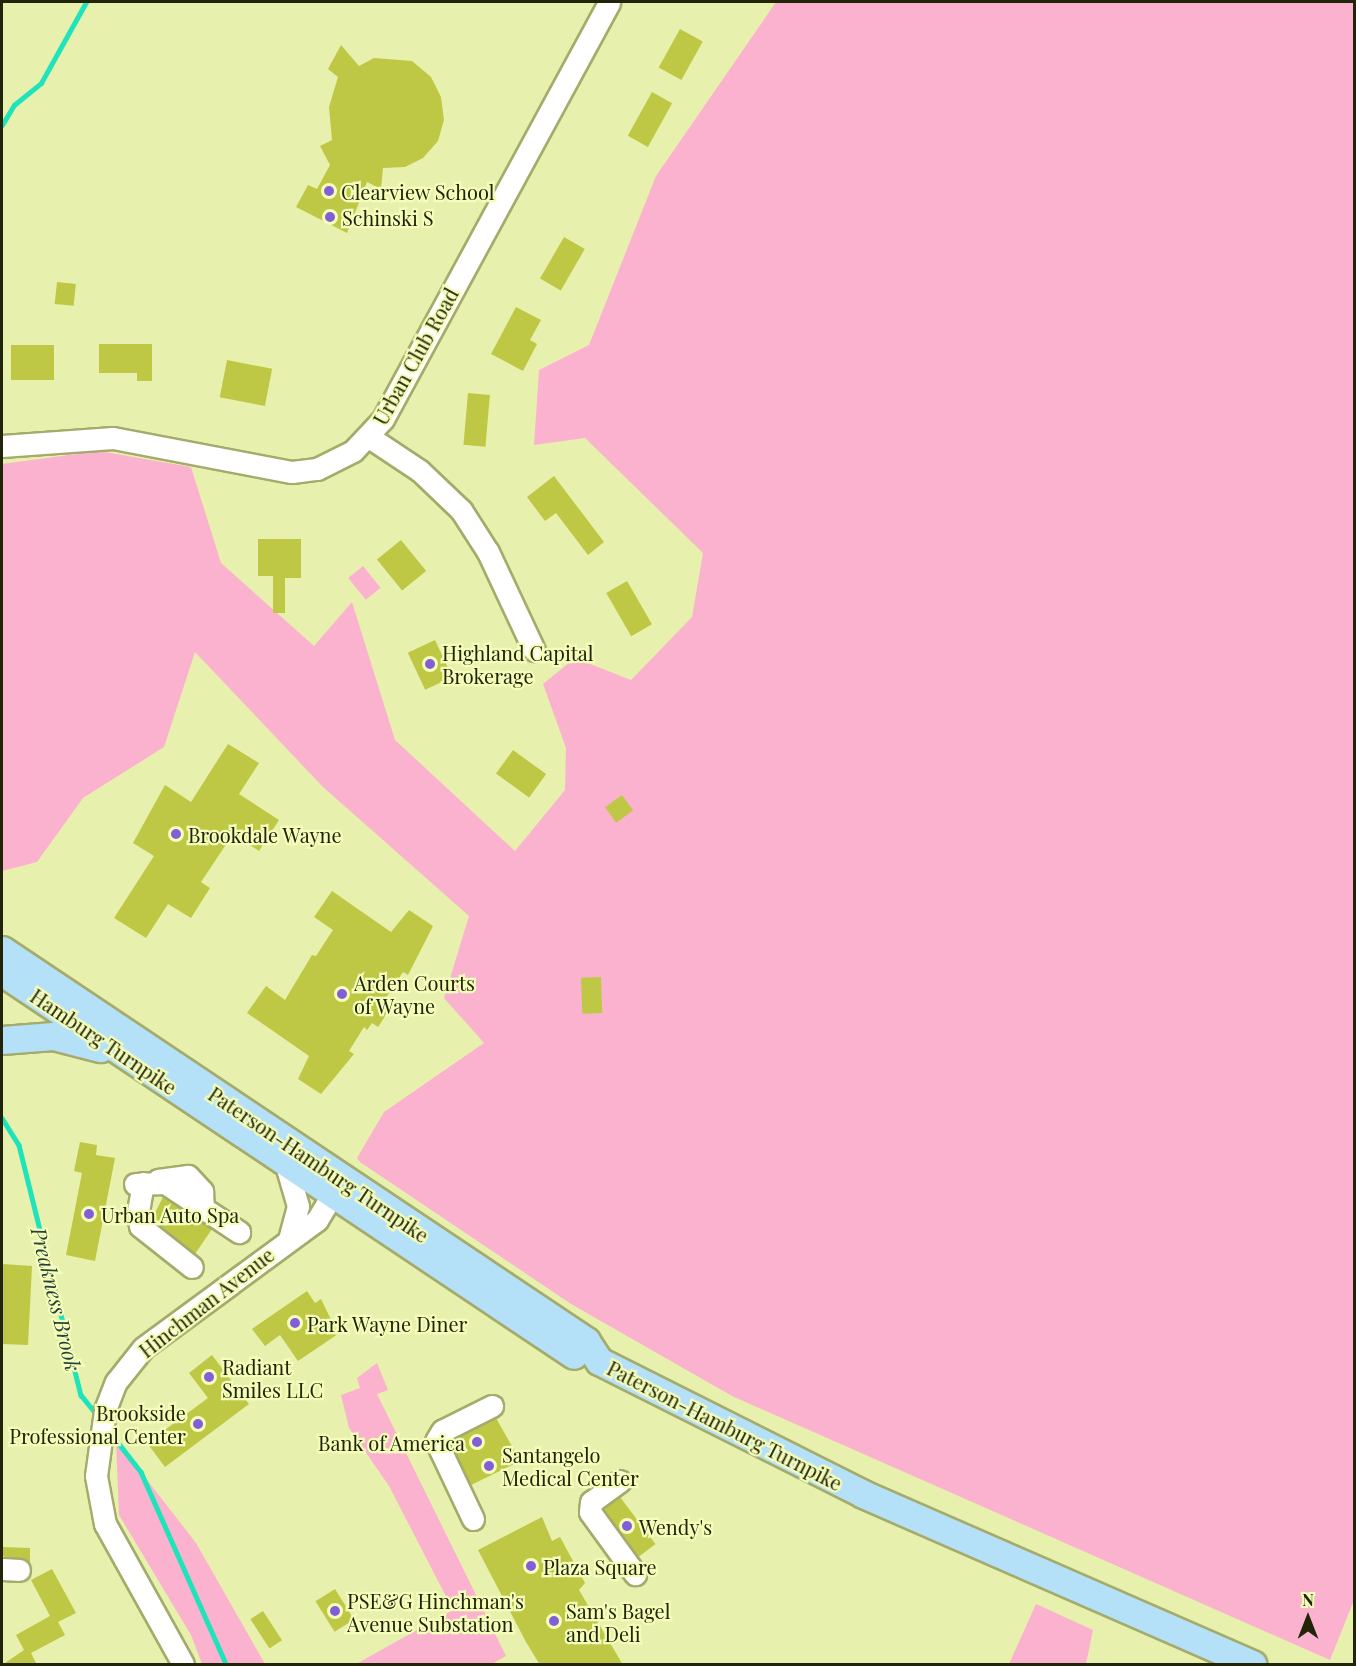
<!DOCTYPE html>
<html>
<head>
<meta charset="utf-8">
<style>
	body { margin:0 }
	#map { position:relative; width:1356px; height:1666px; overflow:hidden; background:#e8f0ad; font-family:"Playfair Display",serif }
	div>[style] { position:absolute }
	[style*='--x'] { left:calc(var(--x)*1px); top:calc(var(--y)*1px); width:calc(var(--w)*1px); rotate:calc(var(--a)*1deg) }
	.green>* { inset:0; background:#fbb2cf; transform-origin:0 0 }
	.stream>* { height:4.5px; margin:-2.25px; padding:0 2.25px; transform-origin:2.25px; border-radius:2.25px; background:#1fe3bb }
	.building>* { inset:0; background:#bec844; transform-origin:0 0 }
	.roads { filter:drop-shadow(2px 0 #a4ab6b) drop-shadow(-2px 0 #a4ab6b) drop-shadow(0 2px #a4ab6b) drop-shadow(0 -2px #a4ab6b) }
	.minor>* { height:21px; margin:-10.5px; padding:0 10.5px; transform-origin:10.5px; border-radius:10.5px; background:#fff }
	.major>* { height:27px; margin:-13.5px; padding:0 13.5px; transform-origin:13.5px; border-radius:13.5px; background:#b4e0f8 }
	.dots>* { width:16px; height:16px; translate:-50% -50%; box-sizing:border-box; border:3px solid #f5fdba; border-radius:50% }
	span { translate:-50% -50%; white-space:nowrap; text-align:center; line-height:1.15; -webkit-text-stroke:4.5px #f5fdba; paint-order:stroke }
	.poi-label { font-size:20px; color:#222409 }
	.left { translate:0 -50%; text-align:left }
	.right { translate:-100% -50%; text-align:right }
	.street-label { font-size:20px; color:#222409 }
	.water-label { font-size:21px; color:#264139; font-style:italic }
	.frame { position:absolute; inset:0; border:3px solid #222409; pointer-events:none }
	.north { position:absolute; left:1278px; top:1588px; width:60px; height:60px; -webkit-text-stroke:4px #f5fdba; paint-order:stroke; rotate:0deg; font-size:16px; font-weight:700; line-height:24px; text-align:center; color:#222409 }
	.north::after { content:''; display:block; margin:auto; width:21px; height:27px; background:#222409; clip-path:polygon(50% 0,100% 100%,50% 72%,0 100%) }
</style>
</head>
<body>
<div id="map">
	<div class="green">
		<div style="clip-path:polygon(776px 2px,1354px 2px,1354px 1600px,1330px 1660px,732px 1396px,571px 1304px,360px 1162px,357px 1158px,384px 1112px,484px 1043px,444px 998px,469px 916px,323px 787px,195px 652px,164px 747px,83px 798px,37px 862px,2px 871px,2px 464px,99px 451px,191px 467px,221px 563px,314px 646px,352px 602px,395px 740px,515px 851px,565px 790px,566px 748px,543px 684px,575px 658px,631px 680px,692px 617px,703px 553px,585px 438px,534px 445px,539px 370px,589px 345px,656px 176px)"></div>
		<div style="left:363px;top:566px;width:28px;height:19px;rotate:51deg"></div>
		<div style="clip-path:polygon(377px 1363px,388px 1390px,377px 1394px,506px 1656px,492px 1664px,356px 1664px,453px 1610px,389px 1486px,349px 1428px,341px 1395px,360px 1388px,357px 1378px)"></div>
		<div style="clip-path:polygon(116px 1440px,196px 1543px,265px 1664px,202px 1664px,191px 1635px,119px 1515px)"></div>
		<div style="clip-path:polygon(1036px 1604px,1093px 1630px,1086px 1664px,1009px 1664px)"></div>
	</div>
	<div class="stream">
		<div style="--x:2;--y:125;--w:23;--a:-59"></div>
		<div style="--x:14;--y:105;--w:35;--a:-39"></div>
		<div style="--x:41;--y:83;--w:93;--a:-60.9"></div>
		<div style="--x:2;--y:1118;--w:32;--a:58"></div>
		<div style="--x:19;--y:1145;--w:258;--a:76.1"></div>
		<div style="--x:81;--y:1395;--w:26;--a:51"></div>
		<div style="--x:109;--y:1431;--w:52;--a:52"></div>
		<div style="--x:141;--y:1472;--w:210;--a:66.1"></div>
	</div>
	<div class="building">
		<div style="left:680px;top:29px;width:26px;height:44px;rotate:29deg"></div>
		<div style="clip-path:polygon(341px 45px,359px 66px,374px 58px,412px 61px,431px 77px,441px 97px,444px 120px,438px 141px,423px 158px,405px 167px,383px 168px,381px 189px,367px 182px,347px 233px,296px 207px,308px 185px,317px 189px,330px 165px,320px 146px,332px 140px,329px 107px,338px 77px,328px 69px)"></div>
		<div style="left:652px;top:92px;width:23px;height:50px;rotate:29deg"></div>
		<div style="left:564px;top:237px;width:24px;height:48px;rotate:30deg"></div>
		<div style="left:57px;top:282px;width:19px;height:22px;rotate:6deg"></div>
		<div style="clip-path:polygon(516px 307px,541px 320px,530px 340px,537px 344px,523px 371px,491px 354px)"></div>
		<div style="clip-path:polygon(99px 344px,152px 344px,152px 381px,137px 381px,137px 373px,99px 373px)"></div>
		<div style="left:11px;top:345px;width:43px;height:35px"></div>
		<div style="left:227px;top:360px;width:46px;height:38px;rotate:11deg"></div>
		<div style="left:468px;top:393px;width:22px;height:52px;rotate:5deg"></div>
		<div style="clip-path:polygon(554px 476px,604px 542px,588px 555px,556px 513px,545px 521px,527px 497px)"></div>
		<div style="clip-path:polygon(258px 539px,301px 539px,301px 578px,285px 578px,285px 613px,273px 613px,273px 576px,258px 576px)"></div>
		<div style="left:401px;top:540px;width:40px;height:31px;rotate:51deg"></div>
		<div style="left:627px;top:581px;width:50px;height:24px;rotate:60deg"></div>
		<div style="left:435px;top:640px;width:41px;height:30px;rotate:65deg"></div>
		<div style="clip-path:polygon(228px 744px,259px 763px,239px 794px,279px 820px,259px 851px,233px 834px,201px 882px,210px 888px,191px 918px,168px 904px,146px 938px,114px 918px,154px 856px,133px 843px,165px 785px,191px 802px)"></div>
		<div style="left:513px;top:750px;width:41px;height:29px;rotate:36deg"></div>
		<div style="left:622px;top:795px;width:19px;height:21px;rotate:54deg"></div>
		<div style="clip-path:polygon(332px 891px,391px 932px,409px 910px,433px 926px,408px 975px,403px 972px,384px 1001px,392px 1006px,378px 1027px,372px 1023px,367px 1030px,364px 1027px,349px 1051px,354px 1054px,321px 1094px,298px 1079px,309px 1056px,247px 1013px,266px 986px,285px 1000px,312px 955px,316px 956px,333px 930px,314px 917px)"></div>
		<div style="left:601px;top:977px;width:36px;height:20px;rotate:88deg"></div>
		<div style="clip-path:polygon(80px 1142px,97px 1145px,96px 1155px,115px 1158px,95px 1261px,66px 1255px,82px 1173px,74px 1171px)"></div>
		<div style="clip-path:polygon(163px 1197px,212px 1229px,195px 1254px,152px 1219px)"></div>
		<div style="clip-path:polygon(2px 1264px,32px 1266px,28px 1345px,2px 1344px)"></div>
		<div style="clip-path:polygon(307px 1291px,315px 1303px,321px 1299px,338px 1334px,298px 1361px,280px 1335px,265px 1346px,252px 1329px)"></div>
		<div style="clip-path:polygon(212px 1355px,249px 1404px,165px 1467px,147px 1443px,208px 1398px,189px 1373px)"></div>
		<div style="clip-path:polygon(496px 1418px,517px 1455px,514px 1464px,471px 1485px,450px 1442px)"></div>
		<div style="left:620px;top:1497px;width:59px;height:21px;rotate:53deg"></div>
		<div style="clip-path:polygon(542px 1517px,552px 1541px,560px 1537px,585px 1583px,579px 1590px,623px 1665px,540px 1665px,526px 1642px,478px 1550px)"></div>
		<div style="clip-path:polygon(2px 1547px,30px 1548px,30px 1563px,2px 1556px)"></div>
		<div style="clip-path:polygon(52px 1569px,76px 1613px,58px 1622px,65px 1635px,31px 1653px,37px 1665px,2px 1665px,24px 1650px,16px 1635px,50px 1616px,31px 1580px)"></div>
		<div style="left:335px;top:1589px;width:36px;height:23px;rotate:58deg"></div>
		<div style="left:263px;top:1611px;width:35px;height:15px;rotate:57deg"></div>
	</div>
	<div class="roads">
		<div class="minor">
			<div style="--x:369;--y:437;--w:61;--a:33.7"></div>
			<div style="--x:420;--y:471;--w:57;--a:43.6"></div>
			<div style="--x:461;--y:510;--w:50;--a:57.3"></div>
			<div style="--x:488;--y:552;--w:108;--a:64.9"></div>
			<div style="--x:2;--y:446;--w:111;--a:-4.1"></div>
			<div style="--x:113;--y:438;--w:182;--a:10.8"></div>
			<div style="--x:292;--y:472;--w:25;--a:-7"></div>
			<div style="--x:317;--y:469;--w:40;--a:-26.6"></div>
			<div style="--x:353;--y:451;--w:44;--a:-46.8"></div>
			<div style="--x:383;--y:419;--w:474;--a:-61.5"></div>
			<div style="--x:286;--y:1165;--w:43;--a:73.7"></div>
			<div style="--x:298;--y:1206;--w:34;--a:105"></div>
			<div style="--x:158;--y:1180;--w:30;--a:-8"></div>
			<div style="--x:188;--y:1176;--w:21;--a:47"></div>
			<div style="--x:202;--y:1191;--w:17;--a:87"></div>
			<div style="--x:143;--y:1183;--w:29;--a:100"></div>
			<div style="--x:138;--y:1212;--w:14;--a:82"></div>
			<div style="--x:140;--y:1226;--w:66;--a:38.3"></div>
			<div style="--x:135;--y:1184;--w:30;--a:-2"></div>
			<div style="--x:165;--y:1183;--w:89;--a:33.5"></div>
			<div style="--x:620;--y:1481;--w:36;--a:144"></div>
			<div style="--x:591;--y:1502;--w:10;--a:96"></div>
			<div style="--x:590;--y:1512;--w:77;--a:54"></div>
			<div style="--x:473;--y:1519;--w:86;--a:-115.4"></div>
			<div style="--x:436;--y:1441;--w:12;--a:-59"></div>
			<div style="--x:442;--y:1431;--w:56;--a:-26.6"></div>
			<div style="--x:2;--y:1569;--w:17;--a:3"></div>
			<div style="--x:183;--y:1664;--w:160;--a:-119.1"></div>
			<div style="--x:105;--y:1524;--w:49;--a:-100.6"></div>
			<div style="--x:96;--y:1476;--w:67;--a:-82.2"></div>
			<div style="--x:105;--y:1410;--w:30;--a:-69"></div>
			<div style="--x:116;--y:1382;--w:43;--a:-51.5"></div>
			<div style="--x:143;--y:1348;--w:216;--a:-36.3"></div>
			<div style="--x:317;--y:1220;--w:44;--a:-58.8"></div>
		</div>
		<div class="major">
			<div style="--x:2;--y:950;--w:703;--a:33.8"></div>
			<div style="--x:586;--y:1341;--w:24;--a:57"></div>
			<div style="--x:599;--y:1361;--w:296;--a:26.7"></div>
			<div style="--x:863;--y:1494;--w:425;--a:23.6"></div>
			<div style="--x:2;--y:972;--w:688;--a:33.81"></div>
			<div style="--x:2;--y:1040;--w:51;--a:-4.5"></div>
			<div style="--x:53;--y:1036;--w:49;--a:14.3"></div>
		</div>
	</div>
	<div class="dots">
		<div style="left:329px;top:191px;background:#825ed9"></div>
		<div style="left:330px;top:217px;background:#825ed9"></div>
		<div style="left:430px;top:664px;background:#825ed9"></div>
		<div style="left:176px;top:834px;background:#825ed9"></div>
		<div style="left:342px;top:994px;background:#825ed9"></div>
		<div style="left:89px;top:1214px;background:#825ed9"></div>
		<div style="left:295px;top:1323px;background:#825ed9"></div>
		<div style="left:209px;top:1377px;background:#825ed9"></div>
		<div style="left:198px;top:1424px;background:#825ed9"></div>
		<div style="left:477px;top:1442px;background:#825ed9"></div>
		<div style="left:489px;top:1466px;background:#825ed9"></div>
		<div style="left:627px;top:1526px;background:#825ed9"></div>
		<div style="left:531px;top:1566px;background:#825ed9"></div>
		<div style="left:335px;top:1611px;background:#825ed9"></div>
		<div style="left:554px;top:1621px;background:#825ed9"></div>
	</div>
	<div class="poi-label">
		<span class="left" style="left:341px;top:191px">Clearview School</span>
		<span class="left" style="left:342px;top:217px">Schinski S</span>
		<span class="left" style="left:442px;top:664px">Highland Capital<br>Brokerage</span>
		<span class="left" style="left:188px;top:834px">Brookdale Wayne</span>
		<span class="left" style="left:354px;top:994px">Arden Courts<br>of Wayne</span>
		<span class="left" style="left:101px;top:1214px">Urban Auto Spa</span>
		<span class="left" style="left:307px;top:1323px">Park Wayne Diner</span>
		<span class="left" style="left:222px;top:1378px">Radiant<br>Smiles LLC</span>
		<span class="right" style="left:186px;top:1424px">Brookside<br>Professional Center</span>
		<span class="right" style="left:465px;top:1442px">Bank of America</span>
		<span class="left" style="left:502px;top:1466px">Santangelo<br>Medical Center</span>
		<span class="left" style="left:639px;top:1526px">Wendy's</span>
		<span class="left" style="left:543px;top:1566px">Plaza Square</span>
		<span class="left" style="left:347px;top:1612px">PSE&amp;G Hinchman's<br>Avenue Substation</span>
		<span class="left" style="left:566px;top:1622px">Sam's Bagel<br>and Deli</span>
	</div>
	<div class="street-label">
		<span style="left:415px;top:356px;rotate:-61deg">Urban Club Road</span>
		<span style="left:104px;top:1041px;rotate:34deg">Hamburg Turnpike</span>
		<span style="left:319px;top:1164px;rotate:34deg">Paterson-Hamburg Turnpike</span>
		<span style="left:206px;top:1302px;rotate:-38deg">Hinchman Avenue</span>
		<span style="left:725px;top:1425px;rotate:27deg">Paterson-Hamburg Turnpike</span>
	</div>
	<div class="water-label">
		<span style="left:57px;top:1299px;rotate:76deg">Preakness Brook</span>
	</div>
	<div class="frame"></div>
	<div class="north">N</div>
</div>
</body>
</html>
